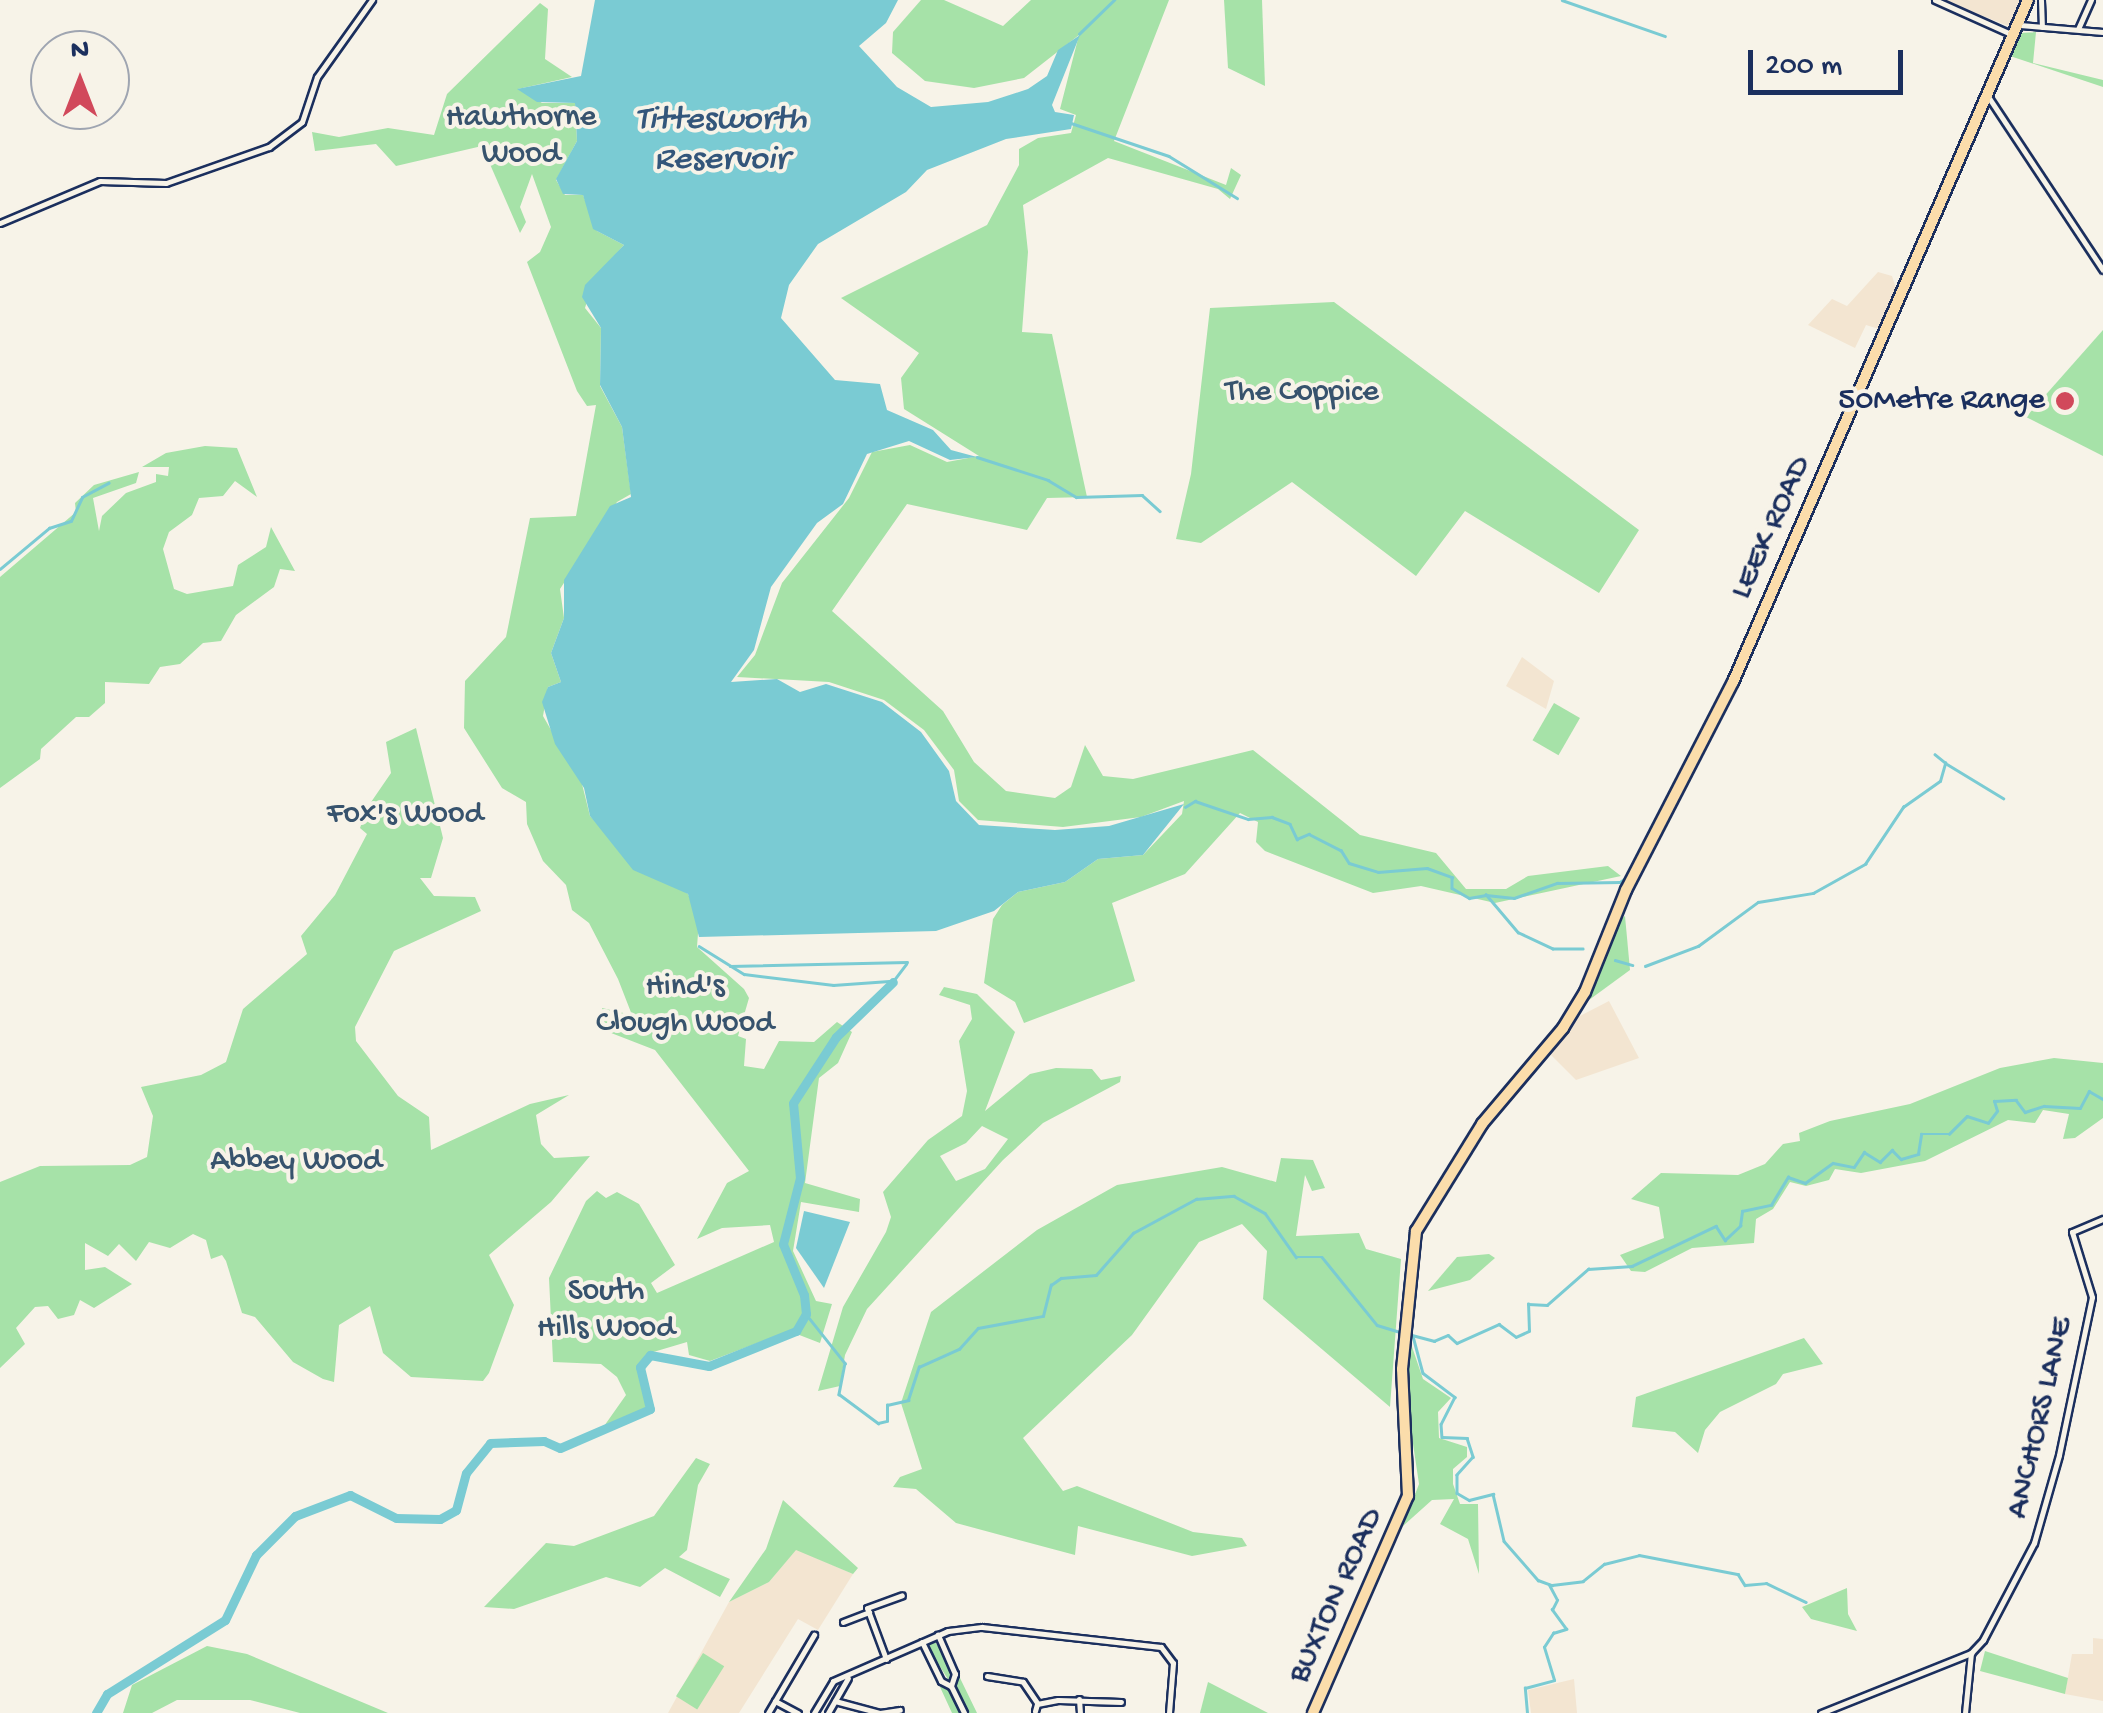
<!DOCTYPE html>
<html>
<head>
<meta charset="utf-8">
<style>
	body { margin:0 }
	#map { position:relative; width:2103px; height:1713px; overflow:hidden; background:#f7f3e8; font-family:"Gochi Hand",sans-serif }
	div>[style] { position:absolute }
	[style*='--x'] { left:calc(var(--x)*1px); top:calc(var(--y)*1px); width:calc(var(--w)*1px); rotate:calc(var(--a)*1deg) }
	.built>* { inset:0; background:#f3e5d1 }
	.green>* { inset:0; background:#a6e2a8; transform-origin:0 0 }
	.water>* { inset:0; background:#7acbd3 }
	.stream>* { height:2.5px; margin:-1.25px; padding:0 1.25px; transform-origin:1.25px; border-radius:1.25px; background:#7acbd3 }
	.river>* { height:9px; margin:-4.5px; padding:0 4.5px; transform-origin:4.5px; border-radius:4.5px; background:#7acbd3 }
	.roads { filter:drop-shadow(2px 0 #1b2f5e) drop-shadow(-2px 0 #1b2f5e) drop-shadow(0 2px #1b2f5e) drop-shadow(0 -2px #1b2f5e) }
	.minor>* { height:5px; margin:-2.5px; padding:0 2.5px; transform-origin:2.5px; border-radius:2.5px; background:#f7f3e8 }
	.highway>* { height:10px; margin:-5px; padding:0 5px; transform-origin:5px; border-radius:5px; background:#fbddab }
	.dots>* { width:28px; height:28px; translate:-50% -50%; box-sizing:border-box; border:5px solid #f7f3e8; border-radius:50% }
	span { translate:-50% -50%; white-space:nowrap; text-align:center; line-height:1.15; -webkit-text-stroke:8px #f7f3e8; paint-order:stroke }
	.park-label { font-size:32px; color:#37536d }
	.poi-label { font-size:32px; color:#1b2f5e }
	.right { translate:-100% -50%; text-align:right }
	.street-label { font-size:32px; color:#1b2f5e }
	.water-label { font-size:35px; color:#33567b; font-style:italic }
	.north { position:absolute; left:30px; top:30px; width:100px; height:100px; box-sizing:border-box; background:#f7f3e8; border:2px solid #9fa5b1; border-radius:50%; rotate:0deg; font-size:28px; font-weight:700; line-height:40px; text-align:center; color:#1b2f5e }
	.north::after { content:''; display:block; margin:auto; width:35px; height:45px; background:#d1495b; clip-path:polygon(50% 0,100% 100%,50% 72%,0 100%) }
	.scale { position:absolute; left:1748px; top:50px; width:155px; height:45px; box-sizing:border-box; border:5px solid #1b2f5e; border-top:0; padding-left:12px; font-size:30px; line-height:35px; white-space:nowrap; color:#1b2f5e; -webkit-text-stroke:8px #f7f3e8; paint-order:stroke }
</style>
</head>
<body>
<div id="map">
	<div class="built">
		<div style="clip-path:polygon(1942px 0,2023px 0,2011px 27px)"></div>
		<div style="clip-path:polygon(1878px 272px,1892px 276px,1896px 288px,1879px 329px,1866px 325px,1855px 348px,1808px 325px,1832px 299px,1847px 306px)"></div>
		<div style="clip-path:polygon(1522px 657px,1554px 681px,1546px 709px,1506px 686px)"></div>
		<div style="clip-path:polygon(1609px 1001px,1639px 1058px,1576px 1080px,1549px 1053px,1578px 1017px)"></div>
		<div style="clip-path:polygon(796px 1549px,853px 1574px,818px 1630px,798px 1619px,739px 1713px,668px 1713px,729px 1602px,769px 1582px)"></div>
		<div style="clip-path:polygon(2093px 1638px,2103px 1639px,2103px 1701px,2065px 1694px,2072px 1654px,2093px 1654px)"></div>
		<div style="clip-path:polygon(1574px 1679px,1577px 1713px,1531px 1713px,1528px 1690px)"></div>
	</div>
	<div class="green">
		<div style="clip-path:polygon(921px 0,944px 0,1003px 26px,1031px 0,1169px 0,1114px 141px,1226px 185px,1231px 168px,1241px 175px,1230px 199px,1218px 189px,1108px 158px,1023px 205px,1028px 252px,1022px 332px,1052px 334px,1087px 497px,1047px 498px,1027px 530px,907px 504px,832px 611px,943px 711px,974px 762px,1006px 791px,1055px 798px,1071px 787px,1085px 745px,1103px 776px,1133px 779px,1253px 750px,1360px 835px,1436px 853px,1466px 889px,1506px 889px,1528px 876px,1608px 866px,1621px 876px,1495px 903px,1421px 886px,1373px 893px,1265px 851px,1256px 842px,1258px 822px,1240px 813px,1185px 874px,1112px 903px,1135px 981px,1024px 1023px,1015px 1002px,984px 983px,993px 919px,1002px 905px,1018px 892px,1065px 882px,1098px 859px,1143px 855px,1182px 814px,1184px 801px,1141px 817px,1063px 827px,978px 820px,959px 801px,954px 770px,924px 730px,884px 700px,829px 682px,737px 677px,755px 655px,782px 583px,849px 498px,872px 452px,910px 445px,947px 462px,979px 456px,904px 409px,901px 378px,919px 353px,841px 298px,987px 225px,1019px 165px,1019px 149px,1038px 138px,1071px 133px,1076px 115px,1060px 109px,1079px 35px,1024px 78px,974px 88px,925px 81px,892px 53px,893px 32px)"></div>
		<div style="clip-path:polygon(1224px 0,1262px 0,1265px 86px,1228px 68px)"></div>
		<div style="clip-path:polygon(540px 3px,548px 9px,545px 59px,572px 77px,518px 89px,542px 103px,575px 103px,577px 141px,556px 180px,565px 195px,583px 195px,597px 231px,624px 245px,594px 278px,585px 308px,601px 328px,600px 386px,622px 427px,631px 494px,617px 502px,560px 589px,564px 618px,551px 653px,561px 682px,548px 687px,543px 716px,582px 784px,590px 816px,620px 849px,688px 894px,699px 920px,697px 947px,744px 989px,749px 998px,738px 1036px,746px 1039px,744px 1066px,764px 1069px,779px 1041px,814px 1042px,837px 1022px,852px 1032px,838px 1063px,819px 1078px,805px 1183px,860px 1199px,859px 1212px,801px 1202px,793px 1251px,816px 1301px,832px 1304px,820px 1343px,789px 1331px,710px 1361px,689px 1355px,687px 1342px,650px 1353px,639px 1366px,646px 1408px,602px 1429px,626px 1395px,617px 1377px,601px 1364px,553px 1362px,549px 1278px,586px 1201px,597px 1191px,606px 1198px,617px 1192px,639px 1204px,675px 1265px,651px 1283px,657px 1293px,774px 1242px,770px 1225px,722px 1228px,697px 1239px,727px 1183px,749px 1171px,655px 1050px,606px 1031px,602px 1008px,632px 1015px,618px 979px,589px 923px,572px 910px,566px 885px,543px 861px,527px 824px,526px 802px,502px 788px,464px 728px,465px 681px,506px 637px,530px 518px,576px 516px,596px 405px,587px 406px,577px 391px,527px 262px,540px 252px,551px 227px,532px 174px,520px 207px,526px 222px,520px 233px,482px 146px,396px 166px,376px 144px,315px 151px,312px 132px,339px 137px,388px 128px,434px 135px,447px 94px)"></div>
		<div style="clip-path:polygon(2036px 32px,2033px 63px,2103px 80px,2103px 87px,2010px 56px,2020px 33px)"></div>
		<div style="clip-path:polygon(1334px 302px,1639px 530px,1599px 593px,1465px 511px,1416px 576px,1292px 482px,1201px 543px,1176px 539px,1191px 474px,1210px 308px)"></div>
		<div style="clip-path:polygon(2103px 330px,2103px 456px,2026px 417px)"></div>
		<div style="clip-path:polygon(205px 446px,237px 448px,257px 497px,235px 481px,223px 496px,199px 498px,192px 515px,169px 532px,163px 549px,174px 589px,187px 594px,233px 586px,238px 565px,266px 547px,271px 527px,295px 571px,280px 569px,274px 587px,236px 615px,221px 641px,203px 643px,180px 664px,160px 667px,149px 684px,105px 682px,105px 703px,89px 717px,76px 717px,41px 749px,40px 759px,0 788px,0 577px,76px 512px,75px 503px,94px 485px,139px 472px,136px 483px,93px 498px,99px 531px,102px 516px,126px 493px,156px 482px,156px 474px,168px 476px,169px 467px,142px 467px,166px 453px)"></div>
		<div style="left:1554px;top:703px;width:30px;height:43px;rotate:30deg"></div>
		<div style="clip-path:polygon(416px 728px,443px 838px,431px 878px,420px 878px,434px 896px,475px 897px,481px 911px,394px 951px,355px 1027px,356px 1041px,398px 1096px,429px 1117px,431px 1150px,530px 1104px,569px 1095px,536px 1115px,541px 1144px,554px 1158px,590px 1156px,551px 1202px,489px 1255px,514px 1305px,489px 1373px,483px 1381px,411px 1377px,383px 1353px,370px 1306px,339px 1325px,334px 1382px,323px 1379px,293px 1362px,255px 1317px,242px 1313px,226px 1261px,222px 1255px,211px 1259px,206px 1240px,193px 1234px,170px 1248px,149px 1242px,136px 1261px,119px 1244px,108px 1256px,85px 1243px,85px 1270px,105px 1267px,132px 1284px,94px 1308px,80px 1300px,74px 1315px,58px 1319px,48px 1306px,35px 1307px,16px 1328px,25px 1344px,0 1368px,0 1182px,40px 1166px,130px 1165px,147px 1157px,153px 1116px,141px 1087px,201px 1075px,226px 1062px,243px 1009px,307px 954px,301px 936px,335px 895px,367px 834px,360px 828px,367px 808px,391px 773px,386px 742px)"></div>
		<div style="clip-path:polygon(1625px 916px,1630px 970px,1589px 1000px,1621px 919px)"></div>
		<div style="clip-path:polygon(evenodd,944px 987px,977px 994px,1015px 1032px,985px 1111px,1030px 1074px,1056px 1068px,1092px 1069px,1101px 1080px,1121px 1076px,1120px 1082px,1043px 1123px,1003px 1160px,867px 1309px,845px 1355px,840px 1386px,818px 1391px,843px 1307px,886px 1232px,891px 1217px,883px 1192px,928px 1140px,962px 1116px,967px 1091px,959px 1041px,972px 1019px,970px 1005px,939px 995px,944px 987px,982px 1126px,1008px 1139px,985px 1169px,956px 1181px,940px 1156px,966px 1143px,982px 1126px)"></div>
		<div style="clip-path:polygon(2054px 1058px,2103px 1063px,2103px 1118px,2075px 1138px,2063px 1139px,2069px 1114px,2043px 1110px,2035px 1123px,2008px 1120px,1925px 1161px,1861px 1173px,1835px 1169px,1829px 1180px,1806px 1186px,1790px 1182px,1773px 1209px,1756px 1219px,1754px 1243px,1692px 1248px,1645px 1272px,1631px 1271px,1620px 1255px,1664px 1238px,1659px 1207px,1631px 1199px,1661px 1173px,1738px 1175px,1765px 1164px,1783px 1144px,1800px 1141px,1799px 1133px,1830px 1121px,1910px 1104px,2000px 1068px)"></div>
		<div style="clip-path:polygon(1281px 1158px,1313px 1160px,1325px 1188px,1312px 1191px,1305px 1175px,1296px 1236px,1359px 1233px,1366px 1249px,1401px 1259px,1390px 1407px,1263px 1299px,1267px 1251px,1242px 1224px,1199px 1242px,1132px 1335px,1023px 1438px,1063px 1491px,1077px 1486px,1193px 1532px,1242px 1538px,1247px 1546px,1192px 1556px,1078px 1526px,1075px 1555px,956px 1523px,916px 1489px,893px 1487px,900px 1477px,922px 1469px,901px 1403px,931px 1312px,1037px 1230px,1117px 1185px,1222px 1167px,1276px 1182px)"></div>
		<div style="clip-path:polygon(1489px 1254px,1495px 1258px,1470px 1280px,1428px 1291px,1457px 1257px)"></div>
		<div style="clip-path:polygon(1409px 1338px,1423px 1379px,1451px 1398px,1438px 1412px,1439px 1438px,1467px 1447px,1467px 1457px,1453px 1469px,1453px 1484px,1460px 1504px,1478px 1504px,1479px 1574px,1468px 1539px,1440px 1524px,1454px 1499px,1432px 1500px,1403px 1526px,1419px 1484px,1409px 1417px)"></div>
		<div style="clip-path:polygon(1804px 1338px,1823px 1364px,1783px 1374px,1776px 1384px,1720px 1412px,1705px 1430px,1698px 1453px,1675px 1432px,1632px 1427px,1636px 1397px)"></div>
		<div style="clip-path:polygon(696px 1458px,710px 1464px,698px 1485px,687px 1550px,679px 1557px,730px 1579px,720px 1597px,665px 1568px,640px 1587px,606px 1577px,514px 1609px,484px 1607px,546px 1543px,574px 1546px,654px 1516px)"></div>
		<div style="clip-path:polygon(783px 1500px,858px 1568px,853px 1574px,796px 1550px,769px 1582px,729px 1602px,766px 1549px)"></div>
		<div style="clip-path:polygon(1847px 1588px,1848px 1614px,1857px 1631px,1811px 1619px,1802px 1607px)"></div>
		<div style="clip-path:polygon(933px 1639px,960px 1678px,977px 1713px,952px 1713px,940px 1687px,951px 1684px,927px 1646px)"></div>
		<div style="clip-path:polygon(207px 1646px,247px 1654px,388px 1713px,300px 1713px,250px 1700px,177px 1700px,152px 1713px,123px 1713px,132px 1685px)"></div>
		<div style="clip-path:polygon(1985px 1651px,2068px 1678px,2065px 1694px,1980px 1671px)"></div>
		<div style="left:703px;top:1653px;width:25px;height:51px;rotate:32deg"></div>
		<div style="clip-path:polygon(1208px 1682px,1212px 1684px,1268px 1713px,1200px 1713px)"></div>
	</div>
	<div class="water">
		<div style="clip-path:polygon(595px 0,898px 0,886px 23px,859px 46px,897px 87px,931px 107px,988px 102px,1028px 89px,1047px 76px,1058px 50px,1080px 35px,1052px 105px,1055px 112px,1074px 115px,1071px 129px,1006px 139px,927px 170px,906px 192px,818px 244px,789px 285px,781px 318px,835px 380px,880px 384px,887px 410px,933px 430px,951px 450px,977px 457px,950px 460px,909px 441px,867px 454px,843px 504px,817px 523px,771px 587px,754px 650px,731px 682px,777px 679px,800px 692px,826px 684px,882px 702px,921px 732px,949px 771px,956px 801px,979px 825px,1055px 830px,1109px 826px,1184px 804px,1143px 855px,1098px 859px,1065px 882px,1018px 892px,994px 911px,936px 931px,699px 937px,688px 894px,633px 870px,590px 816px,584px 788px,555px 744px,542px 702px,548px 687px,561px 682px,551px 653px,564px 618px,564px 580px,610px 506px,631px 497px,622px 427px,600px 385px,601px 328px,582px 297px,585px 285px,624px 245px,593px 229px,583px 195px,563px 194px,556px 179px,577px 141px,575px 103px,537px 102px,517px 89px,581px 76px)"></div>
		<div style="clip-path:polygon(804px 1211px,850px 1222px,824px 1288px,796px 1248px)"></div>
	</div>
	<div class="stream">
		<div style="--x:1562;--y:0;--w:109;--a:19.3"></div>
		<div style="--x:1079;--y:34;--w:49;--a:-44.2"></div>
		<div style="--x:1071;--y:123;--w:103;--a:18.6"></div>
		<div style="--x:1169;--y:156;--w:80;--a:31.7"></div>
		<div style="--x:977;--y:457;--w:75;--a:17.9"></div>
		<div style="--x:1048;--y:480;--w:33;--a:31"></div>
		<div style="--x:1076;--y:497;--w:66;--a:-1.7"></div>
		<div style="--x:1142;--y:495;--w:24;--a:42"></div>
		<div style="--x:0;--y:569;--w:64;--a:-39.9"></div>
		<div style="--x:49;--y:528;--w:23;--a:-18"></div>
		<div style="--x:71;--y:521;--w:26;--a:-65"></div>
		<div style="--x:82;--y:497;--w:30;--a:-28"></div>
		<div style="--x:1947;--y:764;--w:66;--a:31.3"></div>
		<div style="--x:1185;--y:807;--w:12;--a:-31"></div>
		<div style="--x:1195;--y:801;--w:56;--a:18.8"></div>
		<div style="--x:1248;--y:819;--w:24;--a:-5"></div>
		<div style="--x:1272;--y:817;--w:19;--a:21"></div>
		<div style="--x:1290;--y:824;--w:17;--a:65"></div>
		<div style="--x:1297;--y:839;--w:13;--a:-23"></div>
		<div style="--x:1309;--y:834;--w:36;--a:27"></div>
		<div style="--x:1341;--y:850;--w:15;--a:58"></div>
		<div style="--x:1349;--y:863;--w:30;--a:17"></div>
		<div style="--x:1378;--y:872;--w:49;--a:-4.7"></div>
		<div style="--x:1427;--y:868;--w:27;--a:20"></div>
		<div style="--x:1452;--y:877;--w:11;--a:90"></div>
		<div style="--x:1452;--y:888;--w:20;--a:30"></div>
		<div style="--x:1469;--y:898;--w:17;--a:-10"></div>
		<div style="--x:699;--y:946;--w:53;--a:31.9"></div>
		<div style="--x:744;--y:974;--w:90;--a:7"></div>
		<div style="--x:833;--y:985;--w:56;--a:-4.1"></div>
		<div style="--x:1583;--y:949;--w:30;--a:180"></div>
		<div style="--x:1553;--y:949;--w:38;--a:-155"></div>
		<div style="--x:1518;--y:933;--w:50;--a:-130.1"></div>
		<div style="--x:1486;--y:895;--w:28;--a:6"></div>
		<div style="--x:1514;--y:898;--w:46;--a:-19.2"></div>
		<div style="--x:1557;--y:883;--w:63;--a:-0.9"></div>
		<div style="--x:1620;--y:882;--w:10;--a:-37"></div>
		<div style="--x:1615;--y:960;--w:18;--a:16"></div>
		<div style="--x:730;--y:966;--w:177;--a:-1.3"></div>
		<div style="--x:1645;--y:966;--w:57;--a:-20.7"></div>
		<div style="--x:1698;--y:946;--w:74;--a:-36.3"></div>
		<div style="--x:1758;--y:902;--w:56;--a:-9.3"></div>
		<div style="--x:1813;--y:893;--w:60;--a:-29.1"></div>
		<div style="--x:1865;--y:864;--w:69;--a:-56.3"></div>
		<div style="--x:1903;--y:807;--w:45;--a:-35.1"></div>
		<div style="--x:1940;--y:781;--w:19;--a:-74"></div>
		<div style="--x:1945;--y:763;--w:13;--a:-141"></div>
		<div style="--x:894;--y:980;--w:20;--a:-53"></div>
		<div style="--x:806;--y:1314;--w:63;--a:51.5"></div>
		<div style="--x:845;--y:1363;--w:32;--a:101"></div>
		<div style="--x:839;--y:1394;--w:49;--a:36.6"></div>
		<div style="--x:878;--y:1423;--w:9;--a:-13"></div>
		<div style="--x:887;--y:1421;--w:16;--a:-90"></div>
		<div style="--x:887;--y:1405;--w:22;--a:-13"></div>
		<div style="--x:908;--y:1400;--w:35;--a:-72"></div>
		<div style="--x:919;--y:1367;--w:44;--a:-24.2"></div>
		<div style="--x:959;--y:1349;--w:28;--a:-48"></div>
		<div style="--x:978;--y:1328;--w:66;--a:-10.5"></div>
		<div style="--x:1043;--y:1316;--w:32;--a:-76"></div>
		<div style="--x:1051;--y:1285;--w:12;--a:-35"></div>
		<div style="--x:1061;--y:1278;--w:35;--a:-5"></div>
		<div style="--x:1096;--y:1275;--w:56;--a:-48.6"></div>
		<div style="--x:1133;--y:1233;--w:72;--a:-28.4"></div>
		<div style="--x:1196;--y:1199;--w:38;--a:-5"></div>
		<div style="--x:1234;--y:1196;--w:35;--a:29"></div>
		<div style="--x:1265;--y:1213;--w:54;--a:54.8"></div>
		<div style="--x:1296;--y:1257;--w:26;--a:0"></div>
		<div style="--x:1322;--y:1257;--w:87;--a:51"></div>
		<div style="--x:1377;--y:1325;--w:21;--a:17"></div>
		<div style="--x:1412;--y:1335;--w:23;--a:15"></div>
		<div style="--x:1434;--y:1341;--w:15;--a:-23"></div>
		<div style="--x:1448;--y:1335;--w:12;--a:42"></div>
		<div style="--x:1457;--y:1343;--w:46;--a:-24.3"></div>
		<div style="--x:1499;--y:1324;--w:21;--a:37"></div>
		<div style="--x:1516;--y:1337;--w:14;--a:-25"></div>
		<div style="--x:1529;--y:1331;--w:27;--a:-92"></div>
		<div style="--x:1528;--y:1304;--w:19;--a:3"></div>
		<div style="--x:1547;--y:1305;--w:55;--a:-41.3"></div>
		<div style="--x:1588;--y:1269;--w:44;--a:-3.9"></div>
		<div style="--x:1632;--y:1266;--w:93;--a:-25.5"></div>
		<div style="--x:1716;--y:1226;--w:17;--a:57"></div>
		<div style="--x:1725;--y:1240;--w:21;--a:-43"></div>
		<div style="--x:1740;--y:1226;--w:15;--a:-82"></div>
		<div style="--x:1742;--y:1211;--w:30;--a:-12"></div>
		<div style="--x:1771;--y:1205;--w:33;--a:-59"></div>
		<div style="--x:1788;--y:1177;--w:18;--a:19"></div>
		<div style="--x:1805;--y:1183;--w:34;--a:-36"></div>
		<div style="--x:1833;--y:1163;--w:21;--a:11"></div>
		<div style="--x:1854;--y:1167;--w:18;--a:-56"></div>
		<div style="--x:1864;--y:1152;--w:19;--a:32"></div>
		<div style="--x:1880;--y:1162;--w:17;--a:-45"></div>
		<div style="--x:1892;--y:1150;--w:13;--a:45"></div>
		<div style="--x:1901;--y:1159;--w:18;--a:-16"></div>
		<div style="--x:1918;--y:1154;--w:20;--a:-81"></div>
		<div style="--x:1921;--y:1134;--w:28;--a:0"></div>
		<div style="--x:1949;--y:1134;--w:25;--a:-45"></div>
		<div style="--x:1967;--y:1116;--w:22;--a:18"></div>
		<div style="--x:1988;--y:1123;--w:15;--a:-53"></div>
		<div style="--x:1997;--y:1111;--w:10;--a:-107"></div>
		<div style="--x:1994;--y:1101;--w:22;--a:-3"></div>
		<div style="--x:2016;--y:1100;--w:15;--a:53"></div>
		<div style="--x:2025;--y:1112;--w:20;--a:-18"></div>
		<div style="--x:2044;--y:1106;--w:36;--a:3"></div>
		<div style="--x:2080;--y:1108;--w:19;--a:-62"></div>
		<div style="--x:2089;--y:1091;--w:16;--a:30"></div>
		<div style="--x:1413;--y:1336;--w:38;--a:75"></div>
		<div style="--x:1423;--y:1373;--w:40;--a:37"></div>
		<div style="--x:1455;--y:1397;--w:30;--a:117"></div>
		<div style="--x:1441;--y:1424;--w:13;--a:86"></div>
		<div style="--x:1442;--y:1437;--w:25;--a:2"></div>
		<div style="--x:1467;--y:1438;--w:20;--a:72"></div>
		<div style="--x:1473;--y:1457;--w:24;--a:132"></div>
		<div style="--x:1457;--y:1475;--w:18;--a:90"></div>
		<div style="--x:1457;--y:1493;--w:14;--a:30"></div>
		<div style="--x:1469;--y:1500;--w:25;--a:-14"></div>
		<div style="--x:1493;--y:1494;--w:48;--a:76.8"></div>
		<div style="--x:1504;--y:1541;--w:52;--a:48.9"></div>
		<div style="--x:1538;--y:1580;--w:15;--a:20"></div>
		<div style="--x:1552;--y:1585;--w:31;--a:-7"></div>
		<div style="--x:1583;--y:1581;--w:27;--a:-39"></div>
		<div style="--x:1604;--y:1564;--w:36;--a:-14"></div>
		<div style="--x:1639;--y:1555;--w:101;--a:10.9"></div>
		<div style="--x:1738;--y:1574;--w:13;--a:58"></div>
		<div style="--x:1745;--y:1585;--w:21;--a:-5"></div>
		<div style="--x:1766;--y:1583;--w:44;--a:25.4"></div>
		<div style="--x:1527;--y:1713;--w:25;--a:-95"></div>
		<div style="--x:1525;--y:1688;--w:30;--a:-15"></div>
		<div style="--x:1554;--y:1680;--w:34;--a:-107"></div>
		<div style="--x:1544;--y:1647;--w:17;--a:-57"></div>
		<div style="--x:1553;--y:1633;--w:14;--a:-17"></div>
		<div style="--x:1566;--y:1629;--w:24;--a:-126"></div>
		<div style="--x:1552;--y:1610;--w:11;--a:-63"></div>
		<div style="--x:1557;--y:1600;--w:17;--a:-118"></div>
	</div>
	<div class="river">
		<div style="--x:96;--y:1713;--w:22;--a:-60"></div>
		<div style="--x:107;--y:1694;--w:139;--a:-32.1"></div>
		<div style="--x:225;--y:1620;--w:72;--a:-64.5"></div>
		<div style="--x:256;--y:1555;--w:55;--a:-45"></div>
		<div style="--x:295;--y:1516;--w:59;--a:-20.9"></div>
		<div style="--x:350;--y:1495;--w:51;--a:26.6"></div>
		<div style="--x:396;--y:1518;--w:44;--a:1.3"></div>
		<div style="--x:440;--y:1519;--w:18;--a:-29"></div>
		<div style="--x:456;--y:1510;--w:38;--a:-75"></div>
		<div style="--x:466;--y:1473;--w:38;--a:-51"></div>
		<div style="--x:490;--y:1443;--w:54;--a:-2.1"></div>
		<div style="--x:544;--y:1441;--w:17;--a:24"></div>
		<div style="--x:560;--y:1448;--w:98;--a:-23.4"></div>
		<div style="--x:650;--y:1409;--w:43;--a:-103.4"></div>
		<div style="--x:640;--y:1367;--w:16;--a:-50"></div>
		<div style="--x:650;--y:1355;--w:60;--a:10.6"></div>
		<div style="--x:709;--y:1366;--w:94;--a:-21.9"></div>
		<div style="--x:796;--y:1331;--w:20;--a:-60"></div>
		<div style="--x:806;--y:1314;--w:19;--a:-96"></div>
		<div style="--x:804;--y:1295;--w:55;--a:-112.4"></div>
		<div style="--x:783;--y:1244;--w:68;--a:-75.6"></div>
		<div style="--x:800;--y:1178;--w:75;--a:-95.3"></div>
		<div style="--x:793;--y:1103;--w:79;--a:-56.9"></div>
		<div style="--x:836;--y:1037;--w:79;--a:-44"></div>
	</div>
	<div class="roads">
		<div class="minor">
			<div style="--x:1935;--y:0;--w:85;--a:24.2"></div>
			<div style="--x:2041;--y:0;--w:27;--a:88"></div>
			<div style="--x:2020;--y:25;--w:83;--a:4.8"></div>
			<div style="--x:2078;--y:29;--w:32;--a:-66"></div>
			<div style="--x:1989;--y:98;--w:206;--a:56.5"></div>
			<div style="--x:0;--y:223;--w:108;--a:-22.8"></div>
			<div style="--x:100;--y:181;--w:66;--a:1.7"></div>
			<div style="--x:166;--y:183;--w:109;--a:-19.3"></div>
			<div style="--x:269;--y:147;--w:41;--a:-37.1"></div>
			<div style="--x:302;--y:122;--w:47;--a:-71.6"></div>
			<div style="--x:317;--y:77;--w:95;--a:-54.5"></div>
			<div style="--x:843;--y:1622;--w:28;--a:-21"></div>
			<div style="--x:922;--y:1642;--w:43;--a:64"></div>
			<div style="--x:941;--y:1681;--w:11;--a:27"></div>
			<div style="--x:951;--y:1686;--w:13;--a:-72"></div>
			<div style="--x:955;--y:1674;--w:43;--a:-113.6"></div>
			<div style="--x:886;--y:1659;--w:54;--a:-110.4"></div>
			<div style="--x:867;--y:1608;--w:37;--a:-20"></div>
			<div style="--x:987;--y:1676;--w:36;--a:9"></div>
			<div style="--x:1023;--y:1682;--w:25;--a:56"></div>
			<div style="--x:951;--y:1686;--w:30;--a:64"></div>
			<div style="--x:1079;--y:1699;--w:14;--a:86"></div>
			<div style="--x:775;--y:1701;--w:26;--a:28"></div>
			<div style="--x:835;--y:1701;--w:47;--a:14.9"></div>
			<div style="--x:880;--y:1713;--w:20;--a:-9"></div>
			<div style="--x:1035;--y:1711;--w:7;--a:-74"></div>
			<div style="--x:1037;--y:1704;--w:21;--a:-11"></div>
			<div style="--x:1058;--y:1700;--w:63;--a:1.8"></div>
			<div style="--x:768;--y:1713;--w:91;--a:-59.5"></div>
			<div style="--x:814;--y:1713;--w:37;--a:-59"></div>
			<div style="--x:833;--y:1681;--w:125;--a:-23.5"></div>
			<div style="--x:948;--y:1631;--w:34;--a:-7"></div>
			<div style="--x:982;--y:1627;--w:180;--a:6.4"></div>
			<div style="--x:1161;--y:1647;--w:20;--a:53"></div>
			<div style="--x:1173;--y:1663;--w:50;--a:94.6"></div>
			<div style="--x:828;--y:1713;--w:40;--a:-60.3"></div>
			<div style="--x:1821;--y:1713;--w:162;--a:-21.8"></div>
			<div style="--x:1971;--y:1653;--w:18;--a:-47"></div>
			<div style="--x:1983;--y:1640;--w:110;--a:-62.3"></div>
			<div style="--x:2034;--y:1543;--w:91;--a:-74.1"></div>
			<div style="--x:2059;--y:1455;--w:161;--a:-78.2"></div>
			<div style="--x:2092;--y:1297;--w:68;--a:-107.1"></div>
			<div style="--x:2072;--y:1232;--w:34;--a:-23"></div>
			<div style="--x:1965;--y:1713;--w:60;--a:-84.3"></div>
		</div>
		<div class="highway">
			<div style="--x:1313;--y:1713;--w:237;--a:-66.4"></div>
			<div style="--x:1408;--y:1496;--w:127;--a:-92.7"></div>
			<div style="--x:1402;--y:1369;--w:139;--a:-84.2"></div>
			<div style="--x:1416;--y:1231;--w:126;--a:-58.3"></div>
			<div style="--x:1482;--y:1124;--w:126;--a:-49.8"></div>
			<div style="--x:1563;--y:1028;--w:42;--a:-58.6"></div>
			<div style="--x:1585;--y:992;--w:110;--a:-68.1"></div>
			<div style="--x:1626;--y:890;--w:234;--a:-62.8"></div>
			<div style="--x:1733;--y:682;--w:743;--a:-66.61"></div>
		</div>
	</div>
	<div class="dots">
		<div style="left:2065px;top:401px;background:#d1495b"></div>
	</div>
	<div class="park-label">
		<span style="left:521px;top:137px">Hawthorne<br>Wood</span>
		<span style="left:1302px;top:393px">The Coppice</span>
		<span style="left:405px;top:815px">Fox's Wood</span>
		<span style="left:685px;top:1006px">Hind's<br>Clough Wood</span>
		<span style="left:296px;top:1162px">Abbey Wood</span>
		<span style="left:606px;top:1311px">South<br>Hills Wood</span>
	</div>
	<div class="poi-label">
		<span class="right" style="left:2045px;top:401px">50Metre Range</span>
	</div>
	<div class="street-label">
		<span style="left:1772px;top:528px;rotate:-66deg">LEEK ROAD</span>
		<span style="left:2041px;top:1418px;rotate:-77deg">ANCHORS LANE</span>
		<span style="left:1337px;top:1596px;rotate:-66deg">BUXTON ROAD</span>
	</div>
	<div class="water-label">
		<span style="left:721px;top:141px">Tittesworth<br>Reservoir</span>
	</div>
	<div class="north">N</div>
	<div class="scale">200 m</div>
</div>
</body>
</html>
